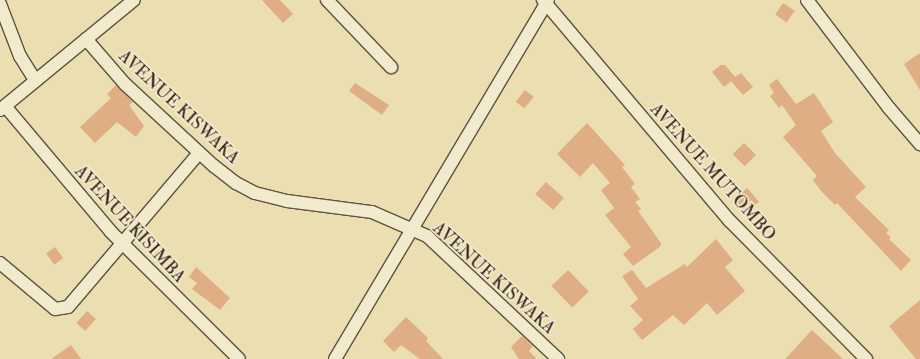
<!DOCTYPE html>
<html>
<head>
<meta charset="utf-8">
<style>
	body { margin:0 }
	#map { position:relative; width:920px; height:359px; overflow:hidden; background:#ebdeb1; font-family:"IM FELL Double Pica",serif }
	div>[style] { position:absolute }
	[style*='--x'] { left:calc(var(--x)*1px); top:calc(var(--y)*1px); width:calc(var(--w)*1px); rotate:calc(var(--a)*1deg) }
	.building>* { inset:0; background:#e0ae85; transform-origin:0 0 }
	.roads { filter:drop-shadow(1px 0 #605240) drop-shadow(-1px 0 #605240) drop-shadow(0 1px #605240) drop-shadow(0 -1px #605240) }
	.minor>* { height:12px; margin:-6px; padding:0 6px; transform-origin:6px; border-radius:6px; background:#f2eacc }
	span { translate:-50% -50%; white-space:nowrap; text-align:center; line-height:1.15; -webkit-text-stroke:3.5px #f2eacc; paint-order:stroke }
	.street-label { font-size:17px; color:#32231a }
</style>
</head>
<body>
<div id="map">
	<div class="building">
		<div style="clip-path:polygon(262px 0,280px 0,293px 14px,283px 23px)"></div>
		<div style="left:783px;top:3px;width:14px;height:14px;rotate:34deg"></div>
		<div style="clip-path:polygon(920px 53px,920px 90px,904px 64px)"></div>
		<div style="clip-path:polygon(721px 65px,725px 65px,735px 77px,741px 73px,753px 87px,743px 95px,731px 81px,724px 87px,712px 72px)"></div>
		<div style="clip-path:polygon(777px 79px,796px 104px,814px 93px,833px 122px,821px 131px,835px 153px,866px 187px,855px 197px,889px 230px,886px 233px,891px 237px,889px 239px,911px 260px,901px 271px,837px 203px,835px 205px,822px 192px,813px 180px,817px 176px,783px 137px,796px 125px,782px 105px,779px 108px,770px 96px,774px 93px,769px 85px)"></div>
		<div style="clip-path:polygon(355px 83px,389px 105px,382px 115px,349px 91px)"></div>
		<div style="clip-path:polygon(116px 85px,133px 102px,129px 105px,144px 126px,136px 137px,117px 122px,95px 143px,80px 127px,111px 98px,107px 94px)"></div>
		<div style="left:525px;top:90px;width:11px;height:15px;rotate:38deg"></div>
		<div style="clip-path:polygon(587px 123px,625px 165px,622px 167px,635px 184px,631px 187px,640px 199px,635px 202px,641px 209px,638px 211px,661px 243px,661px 246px,633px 266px,623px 254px,631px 247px,605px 215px,614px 208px,601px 190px,610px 183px,593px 163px,580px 177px,557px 154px)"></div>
		<div style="left:744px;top:143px;width:17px;height:16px;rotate:45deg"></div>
		<div style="left:546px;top:182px;width:24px;height:16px;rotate:42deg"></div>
		<div style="left:747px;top:188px;width:18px;height:18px;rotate:49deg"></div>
		<div style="clip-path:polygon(716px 239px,733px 260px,725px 267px,745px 291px,717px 315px,707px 303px,684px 325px,673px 315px,642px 340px,633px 329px,643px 320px,630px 306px,638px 299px,622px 276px,632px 270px,646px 288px,685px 264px,687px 267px)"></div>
		<div style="left:55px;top:247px;width:14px;height:11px;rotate:54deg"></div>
		<div style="clip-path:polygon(196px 267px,230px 298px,220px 310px,192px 289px,197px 283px,189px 277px)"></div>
		<div style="left:568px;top:270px;width:30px;height:23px;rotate:46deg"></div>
		<div style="clip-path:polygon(920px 300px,920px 359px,916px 359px,889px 326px)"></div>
		<div style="left:87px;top:311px;width:12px;height:16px;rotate:42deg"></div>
		<div style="clip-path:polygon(406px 317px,428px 338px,426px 341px,443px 359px,420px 359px,401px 345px,394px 352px,383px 341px)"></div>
		<div style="clip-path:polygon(812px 330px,843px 359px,785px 359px)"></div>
		<div style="clip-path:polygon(522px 336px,533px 346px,529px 351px,537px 359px,519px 359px,511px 347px)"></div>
		<div style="clip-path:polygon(71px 345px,81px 359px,51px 359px)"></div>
	</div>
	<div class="roads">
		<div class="minor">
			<div style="--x:327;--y:0;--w:93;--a:46.3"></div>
			<div style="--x:543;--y:0;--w:289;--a:49.8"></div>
			<div style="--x:730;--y:221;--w:194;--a:45.4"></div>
			<div style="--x:807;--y:0;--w:136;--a:52.8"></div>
			<div style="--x:889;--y:108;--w:48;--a:49.3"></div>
			<div style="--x:0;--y:4;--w:56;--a:69"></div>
			<div style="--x:20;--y:56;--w:28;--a:58"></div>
			<div style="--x:86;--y:39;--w:60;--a:49.1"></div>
			<div style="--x:125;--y:84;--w:121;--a:42.7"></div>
			<div style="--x:214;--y:166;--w:28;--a:38"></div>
			<div style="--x:236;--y:183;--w:21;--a:28"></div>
			<div style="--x:255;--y:193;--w:33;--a:14"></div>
			<div style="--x:287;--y:201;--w:86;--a:7.4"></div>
			<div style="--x:372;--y:212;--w:60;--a:23.6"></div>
			<div style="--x:427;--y:236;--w:180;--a:43.2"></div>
			<div style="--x:5;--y:106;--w:165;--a:49.9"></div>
			<div style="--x:111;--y:232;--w:180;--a:44.8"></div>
			<div style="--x:0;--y:110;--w:173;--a:-39.4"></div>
			<div style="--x:0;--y:263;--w:72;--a:39.9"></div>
			<div style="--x:55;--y:309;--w:13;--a:-9"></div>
			<div style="--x:68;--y:307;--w:202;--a:-49.6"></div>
			<div style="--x:335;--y:359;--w:417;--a:-59.3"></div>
		</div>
	</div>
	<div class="street-label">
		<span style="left:179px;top:107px;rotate:43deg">AVENUE KISWAKA</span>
		<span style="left:713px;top:172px;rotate:48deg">AVENUE MUTOMBO</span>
		<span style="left:130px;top:224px;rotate:47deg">AVENUE KISIMBA</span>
		<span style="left:494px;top:278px;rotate:42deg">AVENUE KISWAKA</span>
	</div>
</div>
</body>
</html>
